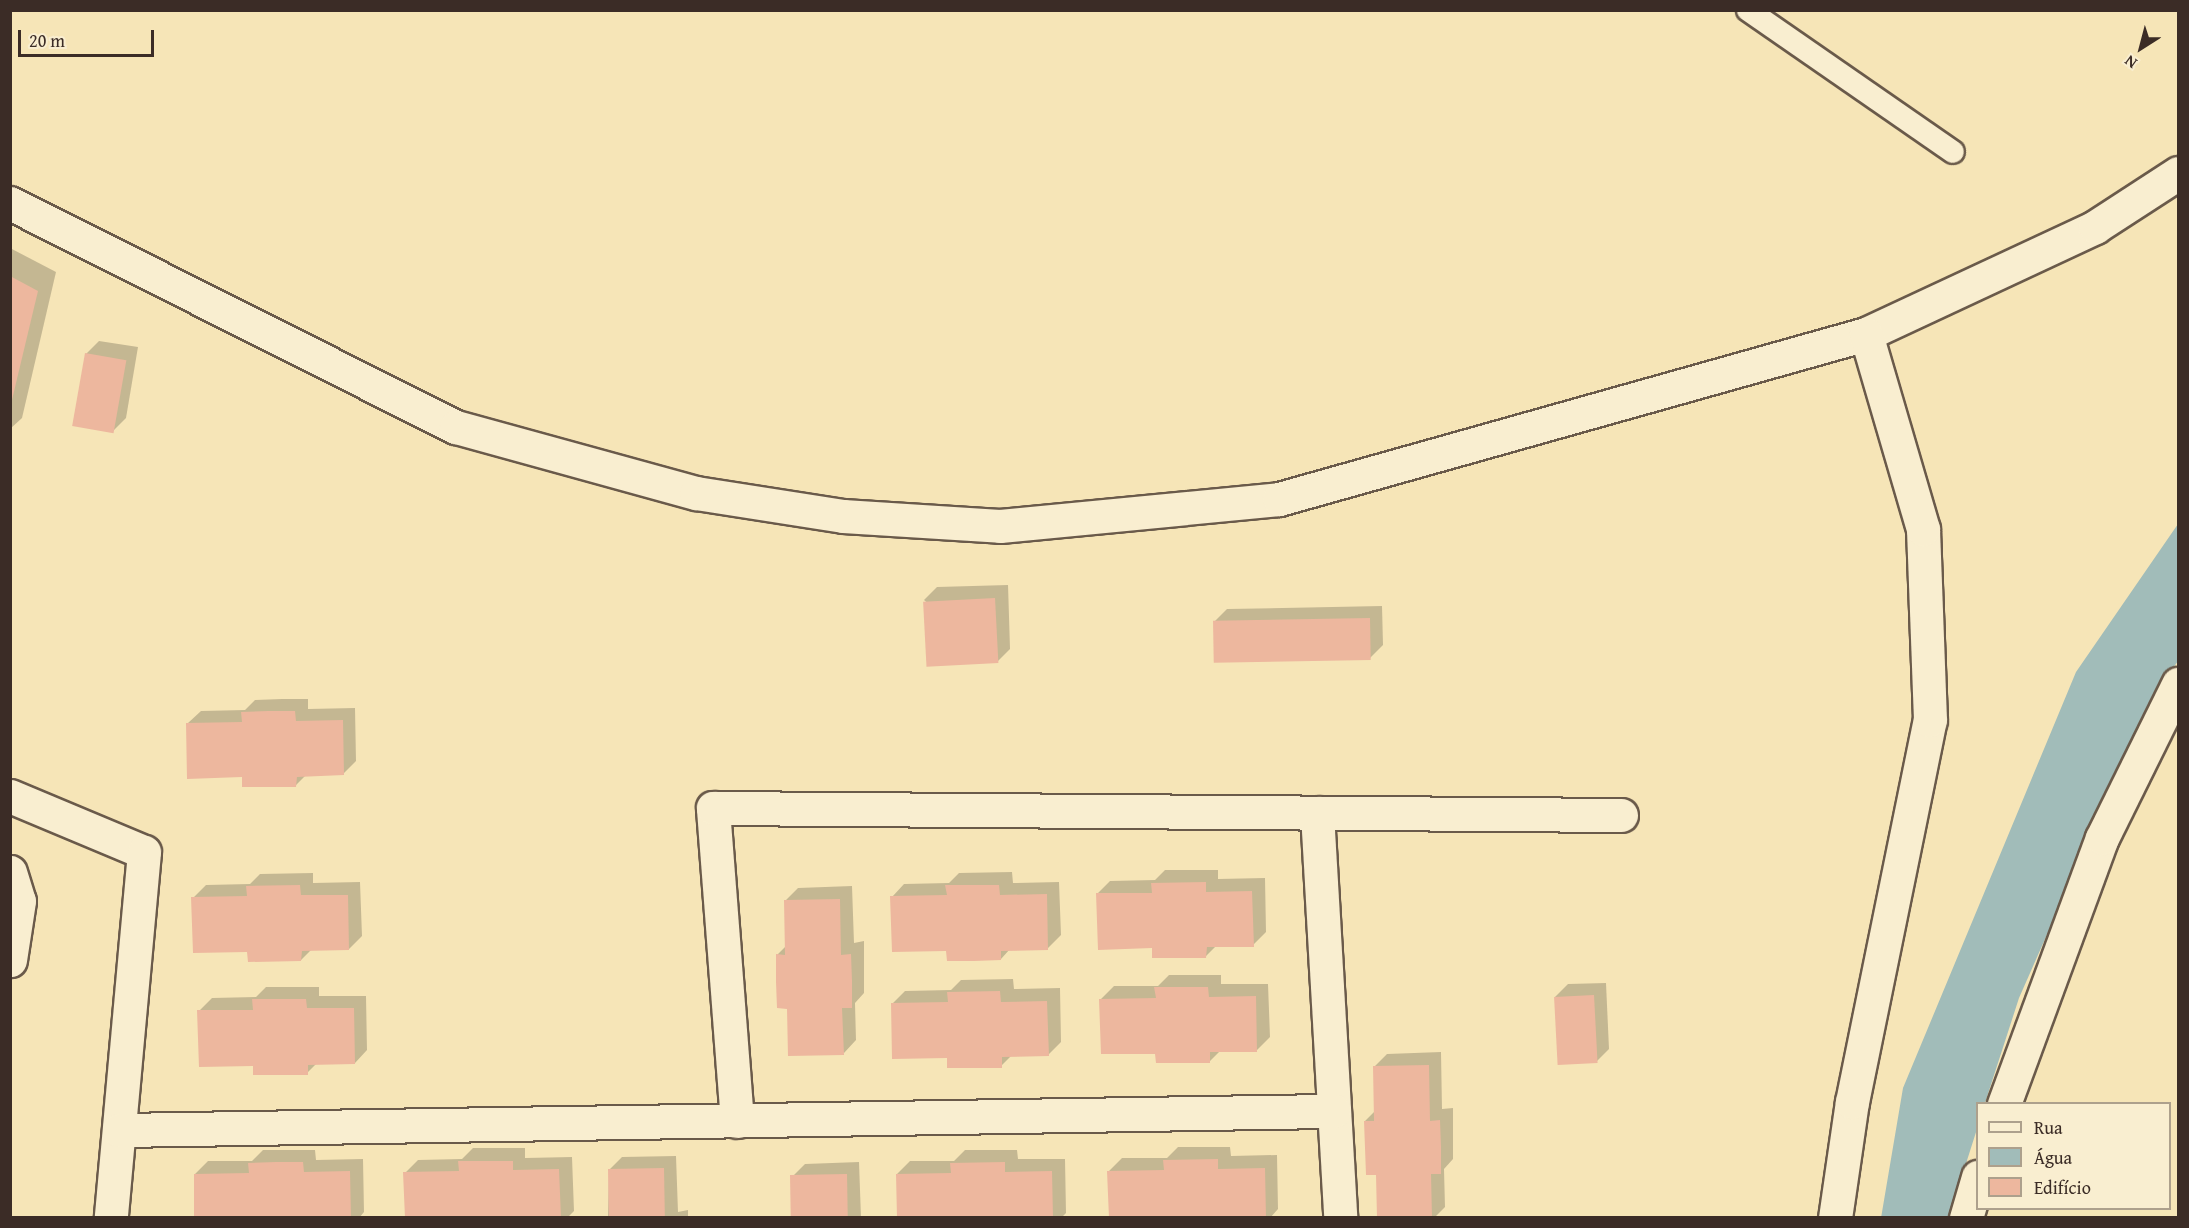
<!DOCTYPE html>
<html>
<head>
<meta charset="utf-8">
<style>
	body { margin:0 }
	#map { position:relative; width:2189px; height:1228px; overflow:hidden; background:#f6e5b7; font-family:"Gentium Book Plus",serif }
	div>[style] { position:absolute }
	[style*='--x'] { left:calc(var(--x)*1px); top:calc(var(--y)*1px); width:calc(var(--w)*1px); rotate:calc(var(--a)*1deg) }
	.water>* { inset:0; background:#a1bcb9 }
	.shadow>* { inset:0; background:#0003 }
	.building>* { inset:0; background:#edb79e; transform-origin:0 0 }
	.roads { filter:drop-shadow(2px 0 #6a5a4a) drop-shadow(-2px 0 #6a5a4a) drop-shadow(0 2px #6a5a4a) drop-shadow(0 -2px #6a5a4a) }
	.lane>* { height:22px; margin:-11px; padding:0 11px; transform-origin:11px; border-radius:11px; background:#f9eed0 }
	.street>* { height:33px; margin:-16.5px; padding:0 16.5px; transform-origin:16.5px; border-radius:16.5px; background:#f9eed0 }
	.secondary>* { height:33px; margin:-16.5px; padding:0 16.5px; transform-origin:16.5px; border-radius:16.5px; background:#f9eed0 }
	span { translate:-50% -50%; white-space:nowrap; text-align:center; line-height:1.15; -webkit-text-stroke:6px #f9eed0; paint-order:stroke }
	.frame { position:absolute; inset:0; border:12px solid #3b2c26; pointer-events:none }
	.legend { position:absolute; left:1976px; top:1102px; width:195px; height:108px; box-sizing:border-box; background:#f9eed0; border:2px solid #ada08c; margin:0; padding:8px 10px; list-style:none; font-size:18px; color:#3b2c26 }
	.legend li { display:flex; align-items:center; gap:12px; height:30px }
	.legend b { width:30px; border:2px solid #ada08c }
	.north { position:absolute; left:2111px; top:18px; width:60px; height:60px; -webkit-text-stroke:4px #f9eed0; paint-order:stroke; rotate:216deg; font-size:16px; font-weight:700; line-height:24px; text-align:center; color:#3b2c26 }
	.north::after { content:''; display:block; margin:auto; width:21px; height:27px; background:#3b2c26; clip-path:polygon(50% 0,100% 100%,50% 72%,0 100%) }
	.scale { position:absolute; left:18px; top:30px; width:136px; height:27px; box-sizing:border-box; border:3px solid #3b2c26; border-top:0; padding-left:8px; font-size:18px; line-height:21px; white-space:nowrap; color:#3b2c26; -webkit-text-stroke:4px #f9eed0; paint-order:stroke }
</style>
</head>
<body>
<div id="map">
	<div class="water">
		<div style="clip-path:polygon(2178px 524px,2178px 661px,2150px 701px,2019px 998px,1985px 1103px,1978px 1104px,1977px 1129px,1949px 1217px,1881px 1218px,1903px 1088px,2076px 672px)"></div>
	</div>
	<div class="shadow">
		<div style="clip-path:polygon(10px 248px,56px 272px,22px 418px,10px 429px)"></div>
		<div style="clip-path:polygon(99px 341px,138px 347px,126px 418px,113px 431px,86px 354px)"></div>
		<div style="clip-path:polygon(1008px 585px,1010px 649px,997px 662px,924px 600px,937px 587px)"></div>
		<div style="clip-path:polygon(1382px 606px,1383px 645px,1370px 658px,1214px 622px,1227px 609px)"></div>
		<div style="clip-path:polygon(282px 699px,308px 699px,308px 709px,355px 708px,356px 761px,343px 774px,306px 775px,296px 785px,243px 776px,188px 723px,201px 711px,245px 710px,255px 700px)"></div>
		<div style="clip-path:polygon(1165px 870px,1218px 870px,1218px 879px,1265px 878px,1266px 932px,1253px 945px,1216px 946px,1206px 956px,1153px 946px,1097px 894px,1110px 881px,1155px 880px)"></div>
		<div style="clip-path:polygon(1012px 872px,1013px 883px,1059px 882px,1061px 935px,1048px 948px,1010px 949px,1001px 959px,948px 950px,892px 897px,904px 884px,949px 883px,959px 873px)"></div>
		<div style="clip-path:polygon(313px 873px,313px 883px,360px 882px,362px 936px,349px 949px,311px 950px,301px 960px,249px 951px,193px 898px,206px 885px,250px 884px,260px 874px)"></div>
		<div style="clip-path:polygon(852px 886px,854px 943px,864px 941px,864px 993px,855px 1003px,856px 1040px,844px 1053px,788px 1008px,777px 955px,787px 945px,785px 901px,798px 888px)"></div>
		<div style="clip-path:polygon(1169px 975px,1221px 975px,1221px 984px,1268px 984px,1270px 1037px,1257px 1050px,1220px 1051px,1209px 1062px,1157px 1052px,1101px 999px,1114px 986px,1158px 986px)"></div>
		<div style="clip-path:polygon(1013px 979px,1014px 989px,1060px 988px,1061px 1042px,1048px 1055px,1012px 1055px,1001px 1066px,948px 1056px,892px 1004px,905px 991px,951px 990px,961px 980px)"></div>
		<div style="clip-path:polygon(1606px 983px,1609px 1049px,1596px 1062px,1555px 997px,1568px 984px)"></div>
		<div style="clip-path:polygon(266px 987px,319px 987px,319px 996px,366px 996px,367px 1050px,355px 1063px,317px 1063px,307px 1073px,254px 1064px,199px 1011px,212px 998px,256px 997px)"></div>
		<div style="clip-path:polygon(1441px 1052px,1442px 1109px,1453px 1108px,1453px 1159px,1444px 1169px,1445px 1207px,1434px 1218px,1378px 1218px,1377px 1174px,1365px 1121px,1375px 1111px,1374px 1067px,1387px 1054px)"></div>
		<div style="clip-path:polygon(1178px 1147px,1230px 1147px,1231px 1156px,1277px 1155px,1278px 1209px,1270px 1218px,1110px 1218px,1109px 1171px,1122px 1158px,1167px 1158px)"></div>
		<div style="clip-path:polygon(473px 1148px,525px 1148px,525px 1158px,572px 1157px,574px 1211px,567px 1218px,406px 1218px,405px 1173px,418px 1160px,462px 1159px)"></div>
		<div style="clip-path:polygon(263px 1150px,315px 1150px,316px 1160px,363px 1159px,364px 1212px,359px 1218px,196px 1218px,195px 1174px,208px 1161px,252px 1161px)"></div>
		<div style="clip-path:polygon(965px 1150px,1017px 1150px,1018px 1159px,1065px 1159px,1066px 1213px,1061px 1218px,898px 1218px,897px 1174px,910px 1161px,954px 1161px)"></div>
		<div style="clip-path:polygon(676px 1156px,678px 1212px,688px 1210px,688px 1218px,608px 1218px,609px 1170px,622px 1157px)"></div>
		<div style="clip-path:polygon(859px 1162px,861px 1218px,794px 1218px,792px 1177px,805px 1164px)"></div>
	</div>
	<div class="building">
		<div style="clip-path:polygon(10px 276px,38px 291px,11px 404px,10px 404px)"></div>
		<div style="left:85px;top:353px;width:42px;height:74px;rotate:10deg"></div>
		<div style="left:995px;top:598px;width:65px;height:72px;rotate:87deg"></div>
		<div style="left:1370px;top:618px;width:42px;height:157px;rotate:89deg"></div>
		<div style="clip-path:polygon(268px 711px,295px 711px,296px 721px,343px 720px,344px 775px,297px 777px,296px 787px,242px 787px,242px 777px,187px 779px,186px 723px,242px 722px,241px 712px)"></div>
		<div style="clip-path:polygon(1206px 882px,1206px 892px,1252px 891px,1254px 947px,1207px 947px,1206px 958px,1152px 958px,1152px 948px,1098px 950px,1096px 893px,1152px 893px,1151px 883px)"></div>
		<div style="clip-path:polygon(300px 885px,301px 895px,348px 895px,349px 950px,302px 951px,301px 961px,248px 962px,247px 952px,193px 953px,191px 897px,247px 896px,246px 886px)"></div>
		<div style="clip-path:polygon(945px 885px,999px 885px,1000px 895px,1047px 894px,1048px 950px,1001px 951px,1001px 960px,974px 961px,947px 961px,946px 951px,892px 952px,890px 896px,947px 895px)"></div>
		<div style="clip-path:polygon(840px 899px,841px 955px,851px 954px,852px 981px,852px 1008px,842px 1008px,844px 1055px,788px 1056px,787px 1009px,777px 1008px,776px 982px,776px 954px,785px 955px,784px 900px)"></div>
		<div style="clip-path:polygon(1154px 987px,1208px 987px,1209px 997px,1256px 996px,1257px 1052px,1210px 1052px,1210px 1063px,1156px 1063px,1155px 1054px,1101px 1054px,1099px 999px,1156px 998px)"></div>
		<div style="clip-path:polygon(1000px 991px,1001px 1002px,1047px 1001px,1049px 1056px,1002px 1057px,1002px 1068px,947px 1068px,947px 1058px,892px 1059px,891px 1003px,948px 1002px,947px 992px)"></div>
		<div style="left:1594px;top:995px;width:68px;height:40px;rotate:87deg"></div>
		<div style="clip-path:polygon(252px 999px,306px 999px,307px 1008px,354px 1008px,355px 1064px,308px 1065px,308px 1075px,253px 1075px,253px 1066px,199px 1067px,197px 1010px,253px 1010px)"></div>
		<div style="clip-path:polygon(1429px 1065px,1430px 1121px,1440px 1120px,1441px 1147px,1441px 1174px,1431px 1174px,1432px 1218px,1377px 1218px,1376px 1175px,1366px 1175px,1364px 1121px,1374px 1121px,1373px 1066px)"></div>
		<div style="clip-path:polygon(1218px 1159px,1218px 1169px,1265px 1168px,1266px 1218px,1109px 1218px,1107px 1171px,1164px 1170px,1163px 1160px)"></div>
		<div style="clip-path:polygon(458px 1161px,513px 1161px,513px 1170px,559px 1169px,561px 1218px,405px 1218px,403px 1172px,459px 1171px)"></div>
		<div style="clip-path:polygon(276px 1162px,303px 1162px,304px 1172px,350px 1171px,351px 1218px,194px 1218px,194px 1174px,249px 1173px,248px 1163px)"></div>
		<div style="clip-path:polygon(1005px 1162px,1005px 1172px,1052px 1171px,1053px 1218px,897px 1218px,896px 1174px,951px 1173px,950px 1163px)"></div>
		<div style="left:664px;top:1168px;width:50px;height:56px;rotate:89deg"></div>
		<div style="left:847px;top:1174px;width:44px;height:57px;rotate:89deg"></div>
	</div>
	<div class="roads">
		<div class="lane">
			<div style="--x:1748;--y:10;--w:249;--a:34.7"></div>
		</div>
		<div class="street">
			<div style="--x:10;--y:796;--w:145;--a:22.7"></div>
			<div style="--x:144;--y:852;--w:367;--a:95.2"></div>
			<div style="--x:1317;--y:813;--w:406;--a:86.7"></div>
			<div style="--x:10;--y:872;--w:30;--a:73"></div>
			<div style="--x:19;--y:901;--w:60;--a:98.7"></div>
			<div style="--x:737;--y:1121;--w:314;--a:-94.4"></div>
			<div style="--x:713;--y:808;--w:908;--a:0.44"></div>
			<div style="--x:119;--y:1130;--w:1215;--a:-0.9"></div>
		</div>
		<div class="secondary">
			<div style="--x:10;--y:203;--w:499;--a:26.7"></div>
			<div style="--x:456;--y:427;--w:249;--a:15.4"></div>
			<div style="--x:696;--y:493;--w:149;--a:8.9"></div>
			<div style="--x:843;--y:516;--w:157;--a:3.6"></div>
			<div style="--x:1000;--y:526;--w:280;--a:-5.5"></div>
			<div style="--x:1279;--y:499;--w:610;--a:-15.7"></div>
			<div style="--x:1866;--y:334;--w:253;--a:-25"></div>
			<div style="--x:2095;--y:227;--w:99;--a:-33"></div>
			<div style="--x:2004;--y:1104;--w:283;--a:-69.8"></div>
			<div style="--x:2102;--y:838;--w:172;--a:-63.7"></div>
			<div style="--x:1835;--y:1218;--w:117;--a:-81.7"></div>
			<div style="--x:1852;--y:1102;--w:390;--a:-78.5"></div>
			<div style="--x:1930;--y:720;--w:191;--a:-92.1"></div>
			<div style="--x:1923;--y:529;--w:203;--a:-106.3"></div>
			<div style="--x:1966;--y:1218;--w:43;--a:-73.7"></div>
		</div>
	</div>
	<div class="frame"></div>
	<ul class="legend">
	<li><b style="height:8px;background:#f9eed0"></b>Rua</li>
	<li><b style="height:16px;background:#a1bcb9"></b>Água</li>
	<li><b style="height:16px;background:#edb79e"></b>Edifício</li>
	</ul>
	<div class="north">N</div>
	<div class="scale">20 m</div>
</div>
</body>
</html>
